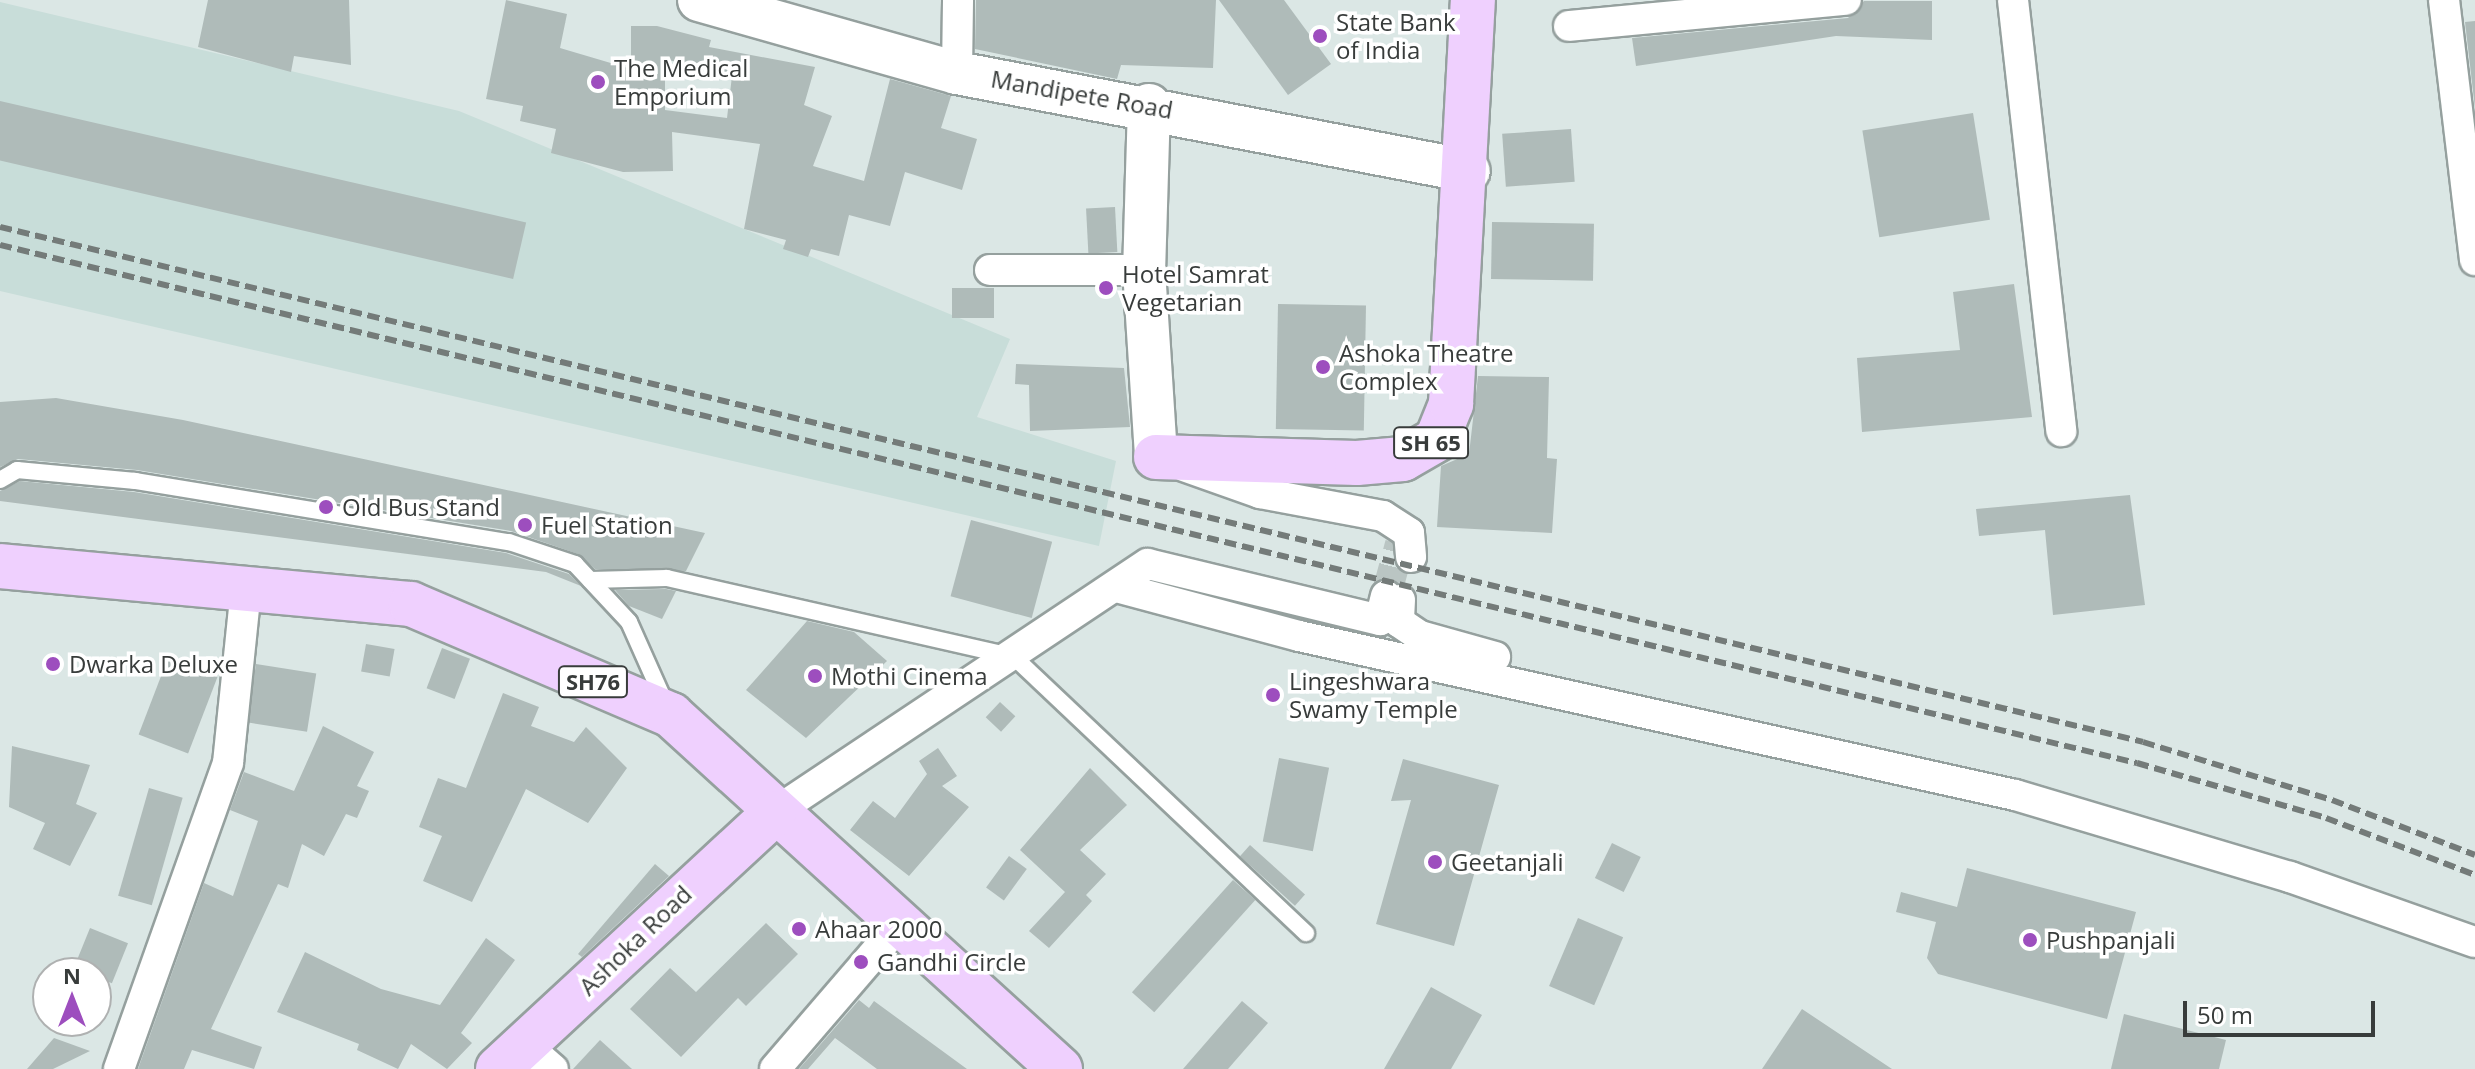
<!DOCTYPE html>
<html>
<head>
<meta charset="utf-8">
<style>
	body { margin:0 }
	#map { position:relative; width:2475px; height:1069px; overflow:hidden; background:#dbe7e5; font-family:"Open Sans",sans-serif }
	div>[style] { position:absolute }
	[style*='--x'] { left:calc(var(--x)*1px); top:calc(var(--y)*1px); width:calc(var(--w)*1px); rotate:calc(var(--a)*1deg) }
	.built>* { inset:0; background:#c8ddd9 }
	.building>* { inset:0; background:#afbbb9; transform-origin:0 0 }
	.street-tunnel>* { height:30px; margin-top:-15px; transform-origin:0; background:repeating-linear-gradient(90deg,#bac5c3 0 30px,transparent 0 45px) }
	.roads { filter:drop-shadow(2px 0 #95a09e) drop-shadow(-2px 0 #95a09e) drop-shadow(0 2px #95a09e) drop-shadow(0 -2px #95a09e) }
	.lane>* { height:16px; margin:-8px; padding:0 8px; transform-origin:8px; border-radius:8px; background:#fff }
	.street>* { height:30px; margin:-15px; padding:0 15px; transform-origin:15px; border-radius:15px; background:#fff }
	.secondary>* { height:42px; margin:-21px; padding:0 21px; transform-origin:21px; border-radius:21px; background:#fff }
	.primary>* { height:44px; margin:-22px; padding:0 22px; transform-origin:22px; border-radius:22px; background:#efd0fe }
	.rail>* { height:6px; margin-top:-3px; transform-origin:0; background:repeating-linear-gradient(90deg,#747b79 0 12px,transparent 0 18px) }
	.dots>* { width:22px; height:22px; translate:-50% -50%; box-sizing:border-box; border:4px solid #fff; border-radius:50% }
	span { translate:-50% -50%; white-space:nowrap; text-align:center; line-height:1.15; -webkit-text-stroke:7px #fff; paint-order:stroke }
	.shield-label span { padding:2px 6px; background:#fff; border:2px solid; border-radius:6px; -webkit-text-stroke-width:0 }
	.shield-label { font-size:22px; color:#383c3b; font-weight:700 }
	.poi-label { font-size:24px; color:#383c3b }
	.left { translate:0 -50%; text-align:left }
	.street-label { font-size:24px; color:#383c3b }
	.north { position:absolute; left:32px; top:957px; width:80px; height:80px; box-sizing:border-box; background:#fff; border:2px solid #afb1b1; border-radius:50%; rotate:0deg; font-size:22px; font-weight:700; line-height:32px; text-align:center; color:#383c3b }
	.north::after { content:''; display:block; margin:auto; width:28px; height:36px; background:#9d4ebe; clip-path:polygon(50% 0,100% 100%,50% 72%,0 100%) }
	.scale { position:absolute; left:2183px; top:1001px; width:192px; height:36px; box-sizing:border-box; border:4px solid #383c3b; border-top:0; padding-left:10px; font-size:24px; line-height:28px; white-space:nowrap; color:#383c3b; -webkit-text-stroke:6px #fff; paint-order:stroke }
</style>
</head>
<body>
<div id="map">
	<div class="built">
		<div style="clip-path:polygon(0 2px,459px 111px,1010px 339px,977px 417px,1116px 461px,1099px 546px,0 291px)"></div>
	</div>
	<div class="building">
		<div style="clip-path:polygon(208px 0,349px 0,351px 65px,294px 56px,291px 72px,198px 47px)"></div>
		<div style="clip-path:polygon(evenodd,506px 0,567px 14px,560px 48px,631px 69px,631px 26px,657px 26px,711px 40px,709px 47px,815px 67px,804px 105px,832px 116px,813px 166px,864px 181px,890px 79px,951px 96px,941px 128px,977px 139px,962px 190px,905px 172px,890px 226px,849px 215px,839px 256px,811px 249px,808px 257px,783px 249px,786px 240px,744px 229px,760px 144px,672px 132px,673px 171px,623px 172px,551px 153px,556px 129px,520px 121px,523px 106px,486px 99px,506px 0,665px 59px,732px 76px,727px 118px,665px 110px,665px 59px)"></div>
		<div style="clip-path:polygon(976px 0,1216px 0,1213px 68px,1121px 65px,1117px 79px,975px 49px)"></div>
		<div style="clip-path:polygon(1219px 0,1284px 0,1331px 64px,1288px 95px)"></div>
		<div style="clip-path:polygon(1864px 1px,1932px 1px,1932px 40px,1836px 36px,1636px 66px,1632px 38px,1848px 18px)"></div>
		<div style="clip-path:polygon(2475px 21px,2475px 108px,2465px 22px)"></div>
		<div style="left:0;top:101px;width:540px;height:58px;rotate:13deg"></div>
		<div style="left:1973px;top:113px;width:108px;height:112px;rotate:81deg"></div>
		<div style="left:1571px;top:129px;width:53px;height:69px;rotate:86deg"></div>
		<div style="left:1115px;top:207px;width:45px;height:29px;rotate:87deg"></div>
		<div style="left:1492px;top:222px;width:102px;height:57px;rotate:1deg"></div>
		<div style="clip-path:polygon(2014px 284px,2032px 417px,1862px 432px,1857px 358px,1960px 350px,1953px 292px)"></div>
		<div style="left:952px;top:288px;width:42px;height:30px"></div>
		<div style="left:1278px;top:304px;width:88px;height:125px;rotate:1deg"></div>
		<div style="clip-path:polygon(1016px 364px,1124px 368px,1130px 427px,1030px 431px,1029px 385px,1015px 384px)"></div>
		<div style="clip-path:polygon(1478px 376px,1549px 377px,1547px 458px,1557px 459px,1552px 533px,1437px 527px,1441px 466px,1469px 454px)"></div>
		<div style="clip-path:polygon(56px 398px,183px 420px,705px 533px,686px 571px,595px 569px,578px 554px,511px 531px,137px 470px,18px 459px,0 467px,0 402px)"></div>
		<div style="clip-path:polygon(20px 481px,134px 492px,506px 553px,569px 574px,581px 586px,546px 572px,0 501px,0 491px)"></div>
		<div style="clip-path:polygon(2130px 495px,2145px 605px,2053px 615px,2045px 530px,1979px 536px,1976px 509px)"></div>
		<div style="left:971px;top:520px;width:84px;height:79px;rotate:15deg"></div>
		<div style="clip-path:polygon(615px 590px,666px 589px,676px 591px,662px 619px,629px 606px)"></div>
		<div style="clip-path:polygon(807px 621px,854px 632px,887px 661px,806px 738px,746px 690px)"></div>
		<div style="left:366px;top:644px;width:29px;height:28px;rotate:10deg"></div>
		<div style="left:442px;top:648px;width:30px;height:43px;rotate:21deg"></div>
		<div style="left:168px;top:658px;width:53px;height:82px;rotate:21deg"></div>
		<div style="left:256px;top:664px;width:61px;height:59px;rotate:9deg"></div>
		<div style="clip-path:polygon(503px 693px,539px 707px,531px 726px,574px 742px,586px 727px,627px 768px,588px 823px,526px 789px,472px 902px,423px 881px,442px 836px,419px 827px,438px 778px,466px 788px)"></div>
		<div style="left:1000px;top:702px;width:21px;height:21px;rotate:43deg"></div>
		<div style="clip-path:polygon(323px 726px,374px 752px,357px 786px,369px 791px,357px 818px,346px 814px,324px 856px,302px 844px,288px 888px,278px 884px,211px 1029px,262px 1047px,254px 1069px,192px 1050px,184px 1069px,138px 1069px,204px 883px,233px 896px,258px 821px,230px 810px,244px 772px,294px 791px)"></div>
		<div style="clip-path:polygon(12px 746px,90px 765px,76px 804px,97px 813px,70px 866px,33px 849px,45px 823px,9px 807px)"></div>
		<div style="clip-path:polygon(938px 748px,957px 776px,942px 786px,969px 807px,909px 876px,850px 830px,873px 801px,895px 818px,927px 774px,919px 761px)"></div>
		<div style="left:1279px;top:758px;width:51px;height:85px;rotate:11deg"></div>
		<div style="clip-path:polygon(1403px 759px,1499px 785px,1454px 946px,1376px 924px,1411px 800px,1391px 801px)"></div>
		<div style="clip-path:polygon(1090px 768px,1127px 805px,1080px 850px,1106px 874px,1086px 895px,1092px 901px,1049px 948px,1029px 931px,1065px 892px,1020px 850px)"></div>
		<div style="left:149px;top:788px;width:35px;height:112px;rotate:16deg"></div>
		<div style="left:1612px;top:843px;width:32px;height:39px;rotate:26deg"></div>
		<div style="left:1250px;top:845px;width:74px;height:15px;rotate:42deg"></div>
		<div style="left:1009px;top:856px;width:22px;height:39px;rotate:36deg"></div>
		<div style="clip-path:polygon(655px 864px,669px 876px,582px 957px,578px 954px)"></div>
		<div style="clip-path:polygon(1967px 868px,2136px 912px,2107px 1019px,1938px 974px,1927px 958px,1936px 922px,1896px 912px,1901px 892px,1957px 907px)"></div>
		<div style="left:1233px;top:880px;width:30px;height:151px;rotate:42deg"></div>
		<div style="left:1578px;top:918px;width:49px;height:74px;rotate:23deg"></div>
		<div style="clip-path:polygon(766px 923px,798px 954px,746px 1006px,738px 998px,681px 1057px,630px 1009px,670px 968px,696px 992px)"></div>
		<div style="left:90px;top:928px;width:41px;height:43px;rotate:22deg"></div>
		<div style="clip-path:polygon(486px 938px,515px 960px,461px 1033px,472px 1043px,447px 1069px,411px 1044px,398px 1069px,357px 1050px,359px 1044px,277px 1012px,305px 952px,381px 989px,440px 1005px)"></div>
		<div style="clip-path:polygon(1431px 987px,1482px 1015px,1451px 1069px,1384px 1069px)"></div>
		<div style="clip-path:polygon(859px 1000px,869px 1008px,874px 1001px,967px 1069px,877px 1069px,835px 1038px,808px 1069px,799px 1069px)"></div>
		<div style="clip-path:polygon(1242px 1001px,1268px 1023px,1228px 1069px,1183px 1069px)"></div>
		<div style="clip-path:polygon(1802px 1009px,1892px 1069px,1762px 1069px)"></div>
		<div style="clip-path:polygon(2124px 1014px,2226px 1040px,2219px 1069px,2111px 1069px)"></div>
		<div style="clip-path:polygon(54px 1038px,90px 1051px,53px 1069px,27px 1069px)"></div>
		<div style="clip-path:polygon(600px 1040px,632px 1069px,573px 1069px)"></div>
	</div>
	<div class="street-tunnel">
		<div style="--x:1386;--y:596;--w:54;--a:-74.9"></div>
	</div>
	<div class="roads">
		<div class="lane">
			<div style="--x:0;--y:480;--w:20;--a:-30"></div>
			<div style="--x:17;--y:470;--w:119;--a:5.3"></div>
			<div style="--x:135;--y:481;--w:379;--a:9.3"></div>
			<div style="--x:509;--y:542;--w:70;--a:18.4"></div>
			<div style="--x:575;--y:564;--w:79;--a:47"></div>
			<div style="--x:629;--y:622;--w:89;--a:66"></div>
			<div style="--x:590;--y:580;--w:77;--a:-1.5"></div>
			<div style="--x:667;--y:578;--w:356;--a:12.8"></div>
			<div style="--x:1014;--y:657;--w:402;--a:43.4"></div>
		</div>
		<div class="street">
			<div style="--x:2013;--y:0;--w:434;--a:83.6"></div>
			<div style="--x:2444;--y:0;--w:262;--a:83.2"></div>
			<div style="--x:1569;--y:26;--w:278;--a:-5.4"></div>
			<div style="--x:957;--y:73;--w:73;--a:-89.2"></div>
			<div style="--x:990;--y:270;--w:154;--a:0"></div>
			<div style="--x:1184;--y:466;--w:81;--a:19.6"></div>
			<div style="--x:1260;--y:493;--w:125;--a:10.6"></div>
			<div style="--x:1383;--y:516;--w:31;--a:33"></div>
			<div style="--x:1409;--y:533;--w:24;--a:85"></div>
			<div style="--x:1116;--y:587;--w:189;--a:15"></div>
			<div style="--x:1299;--y:636;--w:733;--a:12.52"></div>
			<div style="--x:2015;--y:795;--w:287;--a:16.6"></div>
			<div style="--x:2290;--y:877;--w:196;--a:19.4"></div>
			<div style="--x:1400;--y:600;--w:22;--a:93"></div>
			<div style="--x:1399;--y:622;--w:25;--a:34"></div>
			<div style="--x:1420;--y:636;--w:78;--a:15.6"></div>
			<div style="--x:774;--y:813;--w:449;--a:-33.7"></div>
			<div style="--x:1148;--y:564;--w:239;--a:13.6"></div>
			<div style="--x:1380;--y:620;--w:25;--a:-76"></div>
			<div style="--x:525;--y:1045;--w:37;--a:41"></div>
			<div style="--x:119;--y:1069;--w:325;--a:-70.4"></div>
			<div style="--x:228;--y:763;--w:175;--a:-84.1"></div>
			<div style="--x:775;--y:1069;--w:190;--a:-49.3"></div>
		</div>
		<div class="secondary">
			<div style="--x:699;--y:0;--w:268;--a:15.8"></div>
			<div style="--x:957;--y:73;--w:521;--a:10.84"></div>
			<div style="--x:1149;--y:105;--w:165;--a:91.7"></div>
			<div style="--x:1144;--y:270;--w:187;--a:86.3"></div>
		</div>
		<div class="primary">
			<div style="--x:1156;--y:457;--w:201;--a:1.7"></div>
			<div style="--x:1357;--y:463;--w:46;--a:-5"></div>
			<div style="--x:1403;--y:459;--w:39;--a:-30"></div>
			<div style="--x:1437;--y:439;--w:38;--a:-68"></div>
			<div style="--x:1451;--y:404;--w:405;--a:-86.9"></div>
			<div style="--x:0;--y:566;--w:413;--a:5.3"></div>
			<div style="--x:411;--y:604;--w:283;--a:23.1"></div>
			<div style="--x:671;--y:715;--w:526;--a:42.3"></div>
			<div style="--x:498;--y:1069;--w:376;--a:-42.8"></div>
		</div>
	</div>
	<div class="rail">
		<div style="--x:0;--y:227;--w:2204;--a:13.51"></div>
		<div style="--x:2143;--y:742;--w:198;--a:17.1"></div>
		<div style="--x:2332;--y:800;--w:153;--a:21"></div>
		<div style="--x:0;--y:245;--w:2199;--a:13.63"></div>
		<div style="--x:2137;--y:763;--w:197;--a:16.2"></div>
		<div style="--x:2326;--y:818;--w:160;--a:20.9"></div>
	</div>
	<div class="dots">
		<div style="left:1320px;top:36px;background:#9d4ebe"></div>
		<div style="left:598px;top:82px;background:#9d4ebe"></div>
		<div style="left:1106px;top:288px;background:#9d4ebe"></div>
		<div style="left:1323px;top:367px;background:#9d4ebe"></div>
		<div style="left:326px;top:507px;background:#9d4ebe"></div>
		<div style="left:525px;top:525px;background:#9d4ebe"></div>
		<div style="left:53px;top:664px;background:#9d4ebe"></div>
		<div style="left:815px;top:676px;background:#9d4ebe"></div>
		<div style="left:1273px;top:695px;background:#9d4ebe"></div>
		<div style="left:1435px;top:862px;background:#9d4ebe"></div>
		<div style="left:799px;top:929px;background:#9d4ebe"></div>
		<div style="left:2030px;top:940px;background:#9d4ebe"></div>
		<div style="left:861px;top:962px;background:#9d4ebe"></div>
	</div>
	<div class="shield-label">
		<span style="left:1431px;top:443px">SH 65</span>
		<span style="left:593px;top:682px">SH76</span>
	</div>
	<div class="poi-label">
		<span class="left" style="left:1336px;top:36px">State Bank<br>of India</span>
		<span class="left" style="left:614px;top:82px">The Medical<br>Emporium</span>
		<span class="left" style="left:1122px;top:288px">Hotel Samrat<br>Vegetarian</span>
		<span class="left" style="left:1339px;top:367px">Ashoka Theatre<br>Complex</span>
		<span class="left" style="left:342px;top:507px">Old Bus Stand</span>
		<span class="left" style="left:541px;top:525px">Fuel Station</span>
		<span class="left" style="left:69px;top:664px">Dwarka Deluxe</span>
		<span class="left" style="left:831px;top:676px">Mothi Cinema</span>
		<span class="left" style="left:1289px;top:695px">Lingeshwara<br>Swamy Temple</span>
		<span class="left" style="left:1451px;top:862px">Geetanjali</span>
		<span class="left" style="left:815px;top:929px">Ahaar 2000</span>
		<span class="left" style="left:2046px;top:940px">Pushpanjali</span>
		<span class="left" style="left:877px;top:962px">Gandhi Circle</span>
	</div>
	<div class="street-label">
		<span style="left:1082px;top:94px;rotate:10deg">Mandipete Road</span>
		<span style="left:635px;top:940px;rotate:-44deg">Ashoka Road</span>
	</div>
	<div class="north">N</div>
	<div class="scale">50 m</div>
</div>
</body>
</html>
